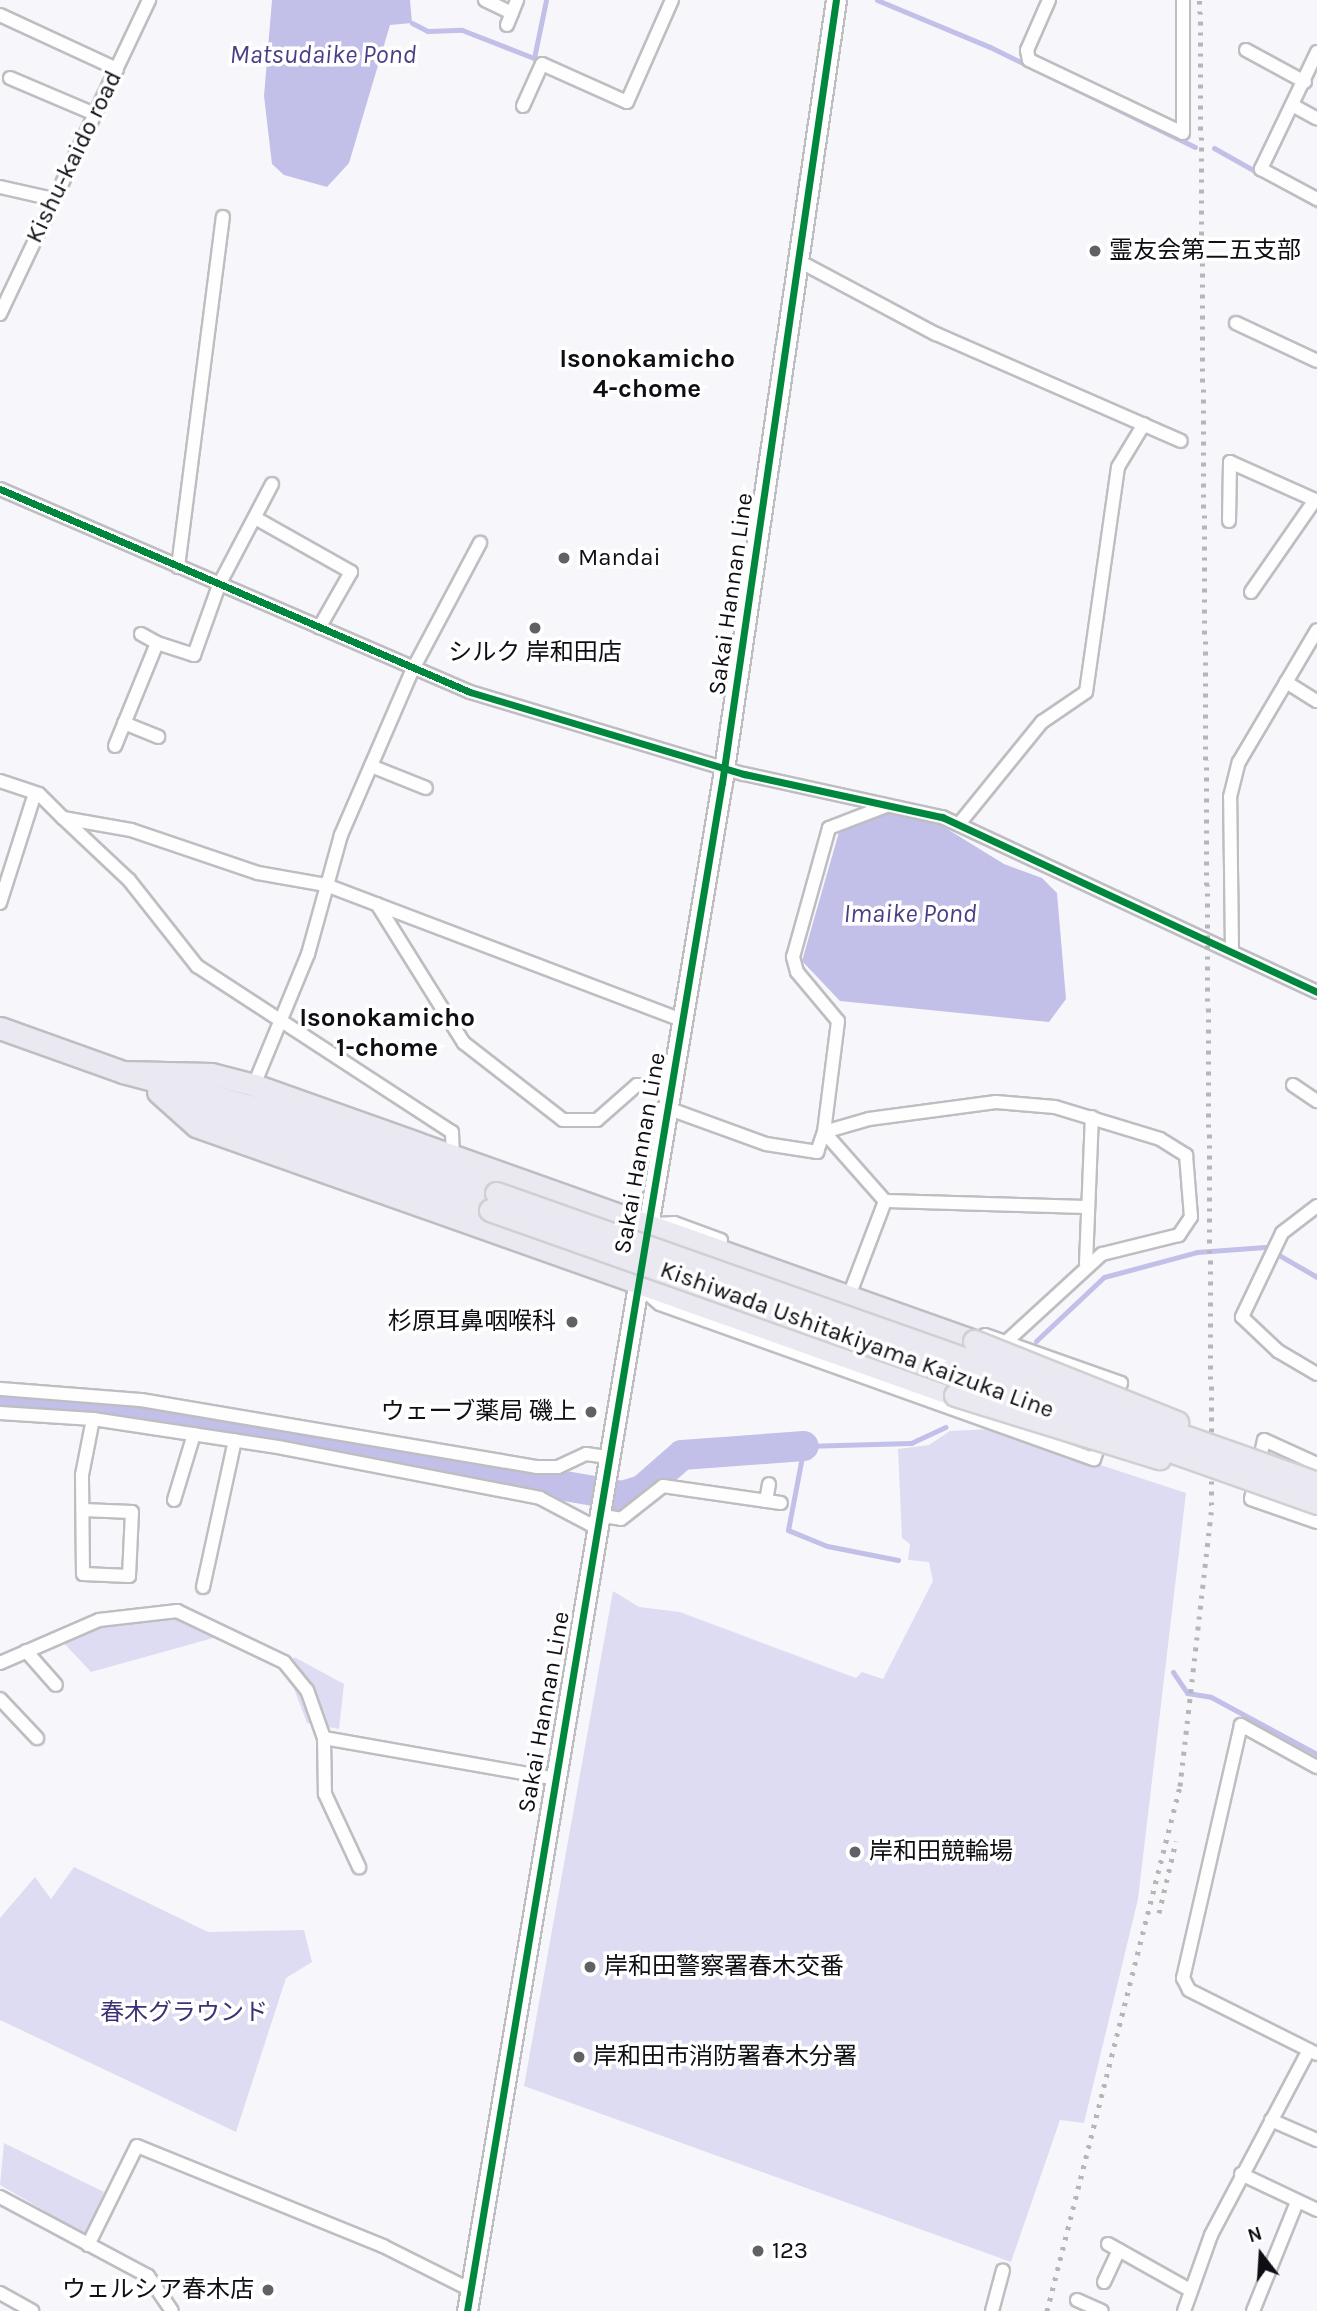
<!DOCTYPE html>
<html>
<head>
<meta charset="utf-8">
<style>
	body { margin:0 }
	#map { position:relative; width:1317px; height:2311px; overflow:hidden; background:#f7f7fb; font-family:Karla,"Noto Sans JP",sans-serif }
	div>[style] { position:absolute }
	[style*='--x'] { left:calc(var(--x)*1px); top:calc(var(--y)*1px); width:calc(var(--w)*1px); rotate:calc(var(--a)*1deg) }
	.green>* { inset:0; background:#dddcf2 }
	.water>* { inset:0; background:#c2bfe9 }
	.stream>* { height:5px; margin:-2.5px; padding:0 2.5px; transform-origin:2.5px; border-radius:2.5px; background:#c2bfe9 }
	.river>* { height:30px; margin:-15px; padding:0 15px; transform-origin:15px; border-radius:15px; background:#c2bfe9 }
	.roads { filter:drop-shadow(2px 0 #bebec2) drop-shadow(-2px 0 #bebec2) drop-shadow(0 2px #bebec2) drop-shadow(0 -2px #bebec2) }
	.minor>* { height:12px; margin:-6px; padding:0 6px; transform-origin:6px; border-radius:6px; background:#fefefe }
	.secondary>* { height:19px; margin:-9.5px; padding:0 9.5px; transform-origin:9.5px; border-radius:9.5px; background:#fefefe }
	.primary>* { height:21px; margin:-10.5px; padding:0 10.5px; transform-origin:10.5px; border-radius:10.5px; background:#eae9f2 }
	.rail>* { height:5px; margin-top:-2.5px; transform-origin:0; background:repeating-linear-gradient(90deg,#b6b6b7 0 3.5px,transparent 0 10.5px) }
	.bridges { filter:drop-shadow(2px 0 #d0d0d3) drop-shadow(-2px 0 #d0d0d3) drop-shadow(0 2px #d0d0d3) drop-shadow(0 -2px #d0d0d3) }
	.primary-bridge>* { height:21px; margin:-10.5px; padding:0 10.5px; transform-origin:10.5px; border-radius:10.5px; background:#eae9f2 }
	.cycleway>* { height:7px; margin:-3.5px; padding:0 3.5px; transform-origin:3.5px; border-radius:3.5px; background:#00873e }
	.dots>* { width:19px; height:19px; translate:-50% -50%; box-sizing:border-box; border:4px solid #fff; border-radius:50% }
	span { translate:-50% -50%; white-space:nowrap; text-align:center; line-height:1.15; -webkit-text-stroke:7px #fff; paint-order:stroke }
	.street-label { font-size:24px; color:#0e0e14 }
	.poi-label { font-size:24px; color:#0e0e14 }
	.left { translate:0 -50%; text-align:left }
	.right { translate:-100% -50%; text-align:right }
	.park-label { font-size:24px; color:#3d3075 }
	.water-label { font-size:26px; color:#4a3f85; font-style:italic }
	.neighbourhood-label { font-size:26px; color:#0e0e14; font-weight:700 }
	.north { position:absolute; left:1226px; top:2220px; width:70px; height:70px; -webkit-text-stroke:5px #fff; paint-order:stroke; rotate:343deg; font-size:19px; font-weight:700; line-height:28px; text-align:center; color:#0e0e14 }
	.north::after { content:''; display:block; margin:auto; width:24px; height:32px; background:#0e0e14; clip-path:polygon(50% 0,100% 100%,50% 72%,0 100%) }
</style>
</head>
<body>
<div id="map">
	<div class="green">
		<div style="clip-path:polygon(991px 1429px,1186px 1493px,1138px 1899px,1084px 2123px,1060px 2120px,1011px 2262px,524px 2086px,613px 1591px,639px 1607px,680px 1612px,856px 1678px,862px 1672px,883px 1679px,933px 1581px,929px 1562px,908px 1560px,910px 1544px,902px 1538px,898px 1449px,929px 1445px,950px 1431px)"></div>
		<div style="clip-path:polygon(178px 1616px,224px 1635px,91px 1672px,60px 1639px,96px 1624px)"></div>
		<div style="clip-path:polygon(294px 1657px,344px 1684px,339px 1729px,307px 1723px,287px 1670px)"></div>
		<div style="clip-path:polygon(74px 1867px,208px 1932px,304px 1930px,312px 1962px,286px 1978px,236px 2132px,0 2020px,0 1918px,35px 1877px,51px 1899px)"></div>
		<div style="clip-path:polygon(4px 2143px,104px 2192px,86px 2235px,0 2185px)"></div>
	</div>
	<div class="water">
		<div style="clip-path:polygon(272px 0,410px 0,412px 23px,390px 25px,349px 163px,327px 187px,284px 175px,272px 164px,264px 96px)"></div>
		<div style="clip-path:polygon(887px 813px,939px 824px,1004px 864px,1042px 878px,1057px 893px,1066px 999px,1049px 1022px,840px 1001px,802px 961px,839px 832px)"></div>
	</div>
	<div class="stream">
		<div style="--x:877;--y:0;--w:122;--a:22.6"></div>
		<div style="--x:990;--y:47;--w:228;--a:26"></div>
		<div style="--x:412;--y:23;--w:18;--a:27"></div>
		<div style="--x:428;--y:31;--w:34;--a:-2"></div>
		<div style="--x:462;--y:30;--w:77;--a:21.3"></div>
		<div style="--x:534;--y:58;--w:59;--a:-78.3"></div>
		<div style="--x:1214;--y:148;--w:118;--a:29.4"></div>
		<div style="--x:1036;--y:1341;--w:93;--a:-43.3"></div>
		<div style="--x:1104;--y:1277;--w:96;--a:-15"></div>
		<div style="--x:1197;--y:1252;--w:68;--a:-4.2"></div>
		<div style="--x:1265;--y:1247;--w:60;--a:30"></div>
		<div style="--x:898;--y:1560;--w:72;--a:-168.8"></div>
		<div style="--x:827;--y:1546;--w:42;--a:-157.7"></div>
		<div style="--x:788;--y:1530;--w:86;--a:-79.2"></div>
		<div style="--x:804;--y:1446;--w:107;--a:-1.6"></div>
		<div style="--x:911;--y:1443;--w:38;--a:-25"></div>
		<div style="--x:1173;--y:1672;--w:25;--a:56"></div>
		<div style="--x:1187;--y:1693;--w:24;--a:9"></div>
		<div style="--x:1211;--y:1697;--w:120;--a:28.3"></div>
	</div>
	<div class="river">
		<div style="--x:0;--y:1401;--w:127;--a:3.6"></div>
		<div style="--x:127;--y:1409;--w:503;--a:9.97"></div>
		<div style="--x:622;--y:1496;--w:21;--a:-17"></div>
		<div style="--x:642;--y:1490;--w:53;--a:-41.2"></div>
		<div style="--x:682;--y:1455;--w:122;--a:-4.2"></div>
	</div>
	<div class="roads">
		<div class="minor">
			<div style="--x:485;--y:0;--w:30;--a:26"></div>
			<div style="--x:1049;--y:0;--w:55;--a:113.7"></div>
			<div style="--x:1027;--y:50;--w:10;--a:79"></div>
			<div style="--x:1029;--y:60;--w:170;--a:25.4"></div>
			<div style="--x:1183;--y:133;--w:133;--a:-90"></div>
			<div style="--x:0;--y:15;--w:129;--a:24.8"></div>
			<div style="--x:507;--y:25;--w:27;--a:-68"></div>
			<div style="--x:1246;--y:50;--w:67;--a:28.5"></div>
			<div style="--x:1317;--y:52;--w:130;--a:115.6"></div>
			<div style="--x:1261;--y:169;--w:64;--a:28.2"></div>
			<div style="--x:10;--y:78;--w:92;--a:23"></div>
			<div style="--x:523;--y:106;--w:46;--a:-65.7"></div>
			<div style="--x:542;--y:64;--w:93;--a:24.1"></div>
			<div style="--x:627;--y:102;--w:111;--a:-66.2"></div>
			<div style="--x:1294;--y:106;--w:26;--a:29"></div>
			<div style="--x:0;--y:187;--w:54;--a:12.8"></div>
			<div style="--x:799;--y:261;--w:155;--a:28.1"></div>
			<div style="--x:936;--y:334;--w:267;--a:23.6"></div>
			<div style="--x:0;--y:314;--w:348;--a:-64.6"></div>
			<div style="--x:1236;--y:323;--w:89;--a:25.1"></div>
			<div style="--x:0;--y:489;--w:512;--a:23.36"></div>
			<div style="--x:470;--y:692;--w:286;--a:16.7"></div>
			<div style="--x:744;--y:774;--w:203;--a:12.3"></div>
			<div style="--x:942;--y:817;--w:414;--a:25"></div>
			<div style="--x:257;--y:519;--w:108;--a:29.4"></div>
			<div style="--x:351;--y:572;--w:64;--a:119.7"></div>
			<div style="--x:1229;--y:521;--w:59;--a:-89"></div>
			<div style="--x:1230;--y:462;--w:95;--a:24.1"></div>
			<div style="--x:178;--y:567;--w:353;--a:-82.7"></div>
			<div style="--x:1251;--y:592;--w:112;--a:-55.2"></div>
			<div style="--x:141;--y:634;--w:18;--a:29"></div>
			<div style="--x:1286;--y:682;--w:36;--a:32"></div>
			<div style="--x:124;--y:723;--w:37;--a:22"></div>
			<div style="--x:115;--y:746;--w:111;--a:-67.8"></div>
			<div style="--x:157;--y:643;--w:39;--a:18"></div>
			<div style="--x:194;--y:655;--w:74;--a:-70.3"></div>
			<div style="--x:219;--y:585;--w:114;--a:-62.3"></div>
			<div style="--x:371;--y:766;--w:59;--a:21.8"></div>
			<div style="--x:0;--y:781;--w:41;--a:18.4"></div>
			<div style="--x:39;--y:794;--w:34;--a:45"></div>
			<div style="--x:63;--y:818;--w:69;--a:10"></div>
			<div style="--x:131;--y:830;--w:134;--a:18.7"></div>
			<div style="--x:258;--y:873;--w:69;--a:10"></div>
			<div style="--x:326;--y:885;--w:381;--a:20.8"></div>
			<div style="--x:63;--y:818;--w:91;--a:43.2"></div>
			<div style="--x:129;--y:880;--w:110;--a:51.7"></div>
			<div style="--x:197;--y:966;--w:304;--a:33.1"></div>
			<div style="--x:452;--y:1132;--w:25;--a:88"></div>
			<div style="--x:959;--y:824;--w:132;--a:-50.9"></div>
			<div style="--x:1042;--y:722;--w:53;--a:-34.3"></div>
			<div style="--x:1086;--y:692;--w:227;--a:-81.9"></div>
			<div style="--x:1118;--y:467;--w:50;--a:-58.8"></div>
			<div style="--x:0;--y:903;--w:115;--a:-72.3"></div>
			<div style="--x:377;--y:904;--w:164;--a:58"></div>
			<div style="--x:464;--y:1043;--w:125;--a:37.9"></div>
			<div style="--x:563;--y:1120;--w:34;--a:0"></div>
			<div style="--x:597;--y:1120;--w:53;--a:-41.2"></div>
			<div style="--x:637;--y:1085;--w:34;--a:2"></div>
			<div style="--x:1232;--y:950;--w:153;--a:-90.7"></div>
			<div style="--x:1230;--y:797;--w:36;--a:-76"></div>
			<div style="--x:1239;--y:762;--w:153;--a:-59.4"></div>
			<div style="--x:254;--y:1085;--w:142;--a:-67.6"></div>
			<div style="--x:308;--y:954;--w:123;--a:-74.5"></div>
			<div style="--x:341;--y:835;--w:181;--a:-66.6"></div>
			<div style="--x:413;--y:669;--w:143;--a:-62"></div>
			<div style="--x:1293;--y:1085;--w:29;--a:34"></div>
			<div style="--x:667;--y:1108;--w:105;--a:20"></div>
			<div style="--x:766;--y:1144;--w:52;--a:8.9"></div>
			<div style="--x:817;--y:1152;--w:21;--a:-71"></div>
			<div style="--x:824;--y:1132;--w:47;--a:-16.1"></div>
			<div style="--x:869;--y:1119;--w:128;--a:-7.6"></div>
			<div style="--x:996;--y:1102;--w:59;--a:4.8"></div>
			<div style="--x:1055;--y:1107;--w:110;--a:16.9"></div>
			<div style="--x:1160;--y:1139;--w:31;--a:32"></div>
			<div style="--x:1186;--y:1155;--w:62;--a:85.4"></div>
			<div style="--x:1191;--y:1217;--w:22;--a:124"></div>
			<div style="--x:1179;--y:1235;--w:79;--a:166.1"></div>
			<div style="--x:1102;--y:1254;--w:130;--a:137.5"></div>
			<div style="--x:885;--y:1201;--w:203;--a:1.7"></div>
			<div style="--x:1317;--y:1206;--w:44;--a:142.4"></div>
			<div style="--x:1282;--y:1233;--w:93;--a:115.5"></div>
			<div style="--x:1242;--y:1317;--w:50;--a:43.4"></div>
			<div style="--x:1278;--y:1351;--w:45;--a:30.5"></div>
			<div style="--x:658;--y:1224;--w:16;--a:-4"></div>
			<div style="--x:674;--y:1223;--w:50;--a:19.9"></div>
			<div style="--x:1086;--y:1264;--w:147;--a:-87.7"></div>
			<div style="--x:852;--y:1288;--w:93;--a:-69.2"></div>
			<div style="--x:885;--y:1201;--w:92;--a:-131.5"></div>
			<div style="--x:824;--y:1132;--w:112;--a:-82.8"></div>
			<div style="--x:838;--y:1021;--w:64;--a:-129.9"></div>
			<div style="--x:797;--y:972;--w:16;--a:-105"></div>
			<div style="--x:793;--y:957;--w:134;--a:-74.4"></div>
			<div style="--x:829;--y:828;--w:61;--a:-21.1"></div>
			<div style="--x:642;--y:1289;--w:23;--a:40"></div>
			<div style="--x:660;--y:1304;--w:461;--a:19.7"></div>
			<div style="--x:1094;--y:1459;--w:27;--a:-70"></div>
			<div style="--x:985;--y:1335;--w:144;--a:19.4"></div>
			<div style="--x:1121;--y:1383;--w:19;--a:108"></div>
			<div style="--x:0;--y:1389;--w:141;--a:4.5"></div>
			<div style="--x:141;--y:1400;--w:402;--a:9.6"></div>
			<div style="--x:537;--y:1467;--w:21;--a:0"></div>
			<div style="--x:558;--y:1467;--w:31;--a:-25"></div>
			<div style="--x:586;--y:1454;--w:21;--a:8"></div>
			<div style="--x:0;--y:1413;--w:93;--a:3.7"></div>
			<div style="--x:93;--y:1419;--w:187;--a:8.6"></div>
			<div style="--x:278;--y:1447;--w:267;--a:11"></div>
			<div style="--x:540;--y:1498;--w:62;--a:27.8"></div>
			<div style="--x:1317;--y:1464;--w:58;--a:-155.6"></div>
			<div style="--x:1264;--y:1440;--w:60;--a:102.4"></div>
			<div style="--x:1251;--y:1499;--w:70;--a:19.2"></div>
			<div style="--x:174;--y:1500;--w:69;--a:-73.1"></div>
			<div style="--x:766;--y:1501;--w:17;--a:-80"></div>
			<div style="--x:83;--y:1510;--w:49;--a:2.3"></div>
			<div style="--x:132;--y:1512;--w:64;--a:92.7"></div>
			<div style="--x:129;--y:1576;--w:46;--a:-177.5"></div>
			<div style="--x:83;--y:1574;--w:99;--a:-90.6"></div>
			<div style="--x:82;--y:1475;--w:57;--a:-78.9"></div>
			<div style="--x:597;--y:1515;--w:24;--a:9"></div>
			<div style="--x:621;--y:1519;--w:53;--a:-38.2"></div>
			<div style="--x:663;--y:1486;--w:119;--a:8.2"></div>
			<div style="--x:203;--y:1587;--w:150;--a:-77.7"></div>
			<div style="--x:26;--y:1651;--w:45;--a:48.6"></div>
			<div style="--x:0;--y:1663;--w:108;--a:-23.5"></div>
			<div style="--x:99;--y:1620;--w:79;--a:-6.6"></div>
			<div style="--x:177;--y:1611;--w:119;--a:25.5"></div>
			<div style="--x:284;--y:1662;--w:36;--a:51"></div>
			<div style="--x:307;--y:1690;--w:51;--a:70.5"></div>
			<div style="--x:324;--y:1738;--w:230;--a:10"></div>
			<div style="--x:0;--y:1699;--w:54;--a:46.5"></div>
			<div style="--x:324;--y:1738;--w:56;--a:89"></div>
			<div style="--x:325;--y:1794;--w:81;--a:65"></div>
			<div style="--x:1317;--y:1767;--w:87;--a:-151.1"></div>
			<div style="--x:1241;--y:1725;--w:260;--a:102.9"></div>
			<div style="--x:1183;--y:1978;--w:13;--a:63"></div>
			<div style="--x:1189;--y:1990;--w:143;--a:26.6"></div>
			<div style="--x:1271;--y:2120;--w:50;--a:23.5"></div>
			<div style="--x:1241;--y:2174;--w:84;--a:25.3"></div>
			<div style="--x:0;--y:2197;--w:168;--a:28.1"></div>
			<div style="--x:148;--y:2276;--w:42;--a:55.6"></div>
			<div style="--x:1108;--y:2244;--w:94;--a:29.3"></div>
			<div style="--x:88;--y:2245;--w:110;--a:-63.7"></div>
			<div style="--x:137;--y:2146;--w:266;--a:22.1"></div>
			<div style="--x:383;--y:2246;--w:98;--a:26.6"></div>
			<div style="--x:1104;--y:2282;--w:35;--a:-65"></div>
			<div style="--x:0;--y:2293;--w:37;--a:29"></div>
			<div style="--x:1077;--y:2300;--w:27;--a:24"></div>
			<div style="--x:992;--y:2311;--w:42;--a:-75"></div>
			<div style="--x:1184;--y:2311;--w:81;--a:-70.4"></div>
			<div style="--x:1211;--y:2235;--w:209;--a:-62.1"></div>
			<div style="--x:1253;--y:2311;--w:118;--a:-68"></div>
		</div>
		<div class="secondary">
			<div style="--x:467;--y:2311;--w:1549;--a:-80.53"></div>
			<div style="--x:722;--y:783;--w:791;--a:-81.72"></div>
		</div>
		<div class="primary">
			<div style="--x:0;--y:1028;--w:131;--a:19.7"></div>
			<div style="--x:123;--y:1072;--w:144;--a:14.9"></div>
			<div style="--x:262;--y:1109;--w:249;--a:19.7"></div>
			<div style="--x:123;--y:1072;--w:88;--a:1.3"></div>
			<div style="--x:211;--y:1074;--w:44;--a:14.3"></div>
			<div style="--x:254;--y:1085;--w:764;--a:19.57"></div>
			<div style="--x:158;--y:1092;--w:51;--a:41.8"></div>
			<div style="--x:196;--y:1126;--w:805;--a:19.52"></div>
			<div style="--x:181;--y:1100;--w:328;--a:19.6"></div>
		</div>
	</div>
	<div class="rail">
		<div style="--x:1159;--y:1913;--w:74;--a:-76.7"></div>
		<div style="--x:1047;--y:2311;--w:542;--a:-75.78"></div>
		<div style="--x:1180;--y:1786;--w:283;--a:-83.5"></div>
		<div style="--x:1212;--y:1505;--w:1505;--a:-90.46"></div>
	</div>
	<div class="bridges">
		<div class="primary-bridge">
			<div style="--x:496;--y:1193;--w:871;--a:19.45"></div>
			<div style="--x:490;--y:1210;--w:877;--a:19.51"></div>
			<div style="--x:974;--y:1341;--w:219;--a:21.8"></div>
			<div style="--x:955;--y:1395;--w:214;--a:17.2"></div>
		</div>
	</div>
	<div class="cycleway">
		<div style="--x:0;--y:489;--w:512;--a:23.36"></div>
		<div style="--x:470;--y:692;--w:286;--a:16.7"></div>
		<div style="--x:744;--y:774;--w:203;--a:12.3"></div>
		<div style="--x:942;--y:817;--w:414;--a:25"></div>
		<div style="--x:467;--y:2311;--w:1549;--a:-80.53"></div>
		<div style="--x:722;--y:783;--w:791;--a:-81.72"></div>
	</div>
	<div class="dots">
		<div style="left:1095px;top:251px;background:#606065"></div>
		<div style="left:564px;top:558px;background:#606065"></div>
		<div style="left:535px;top:628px;background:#606065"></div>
		<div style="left:572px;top:1322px;background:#606065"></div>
		<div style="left:591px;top:1412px;background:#606065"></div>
		<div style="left:855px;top:1852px;background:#606065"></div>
		<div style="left:590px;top:1967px;background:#606065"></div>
		<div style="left:579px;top:2057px;background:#606065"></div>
		<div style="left:758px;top:2251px;background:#606065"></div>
		<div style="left:268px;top:2290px;background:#606065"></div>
	</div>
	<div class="street-label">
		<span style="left:74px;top:157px;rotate:-64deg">Kishu-kaido road</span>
		<span style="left:731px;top:594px;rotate:-82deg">Sakai Hannan Line</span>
		<span style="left:640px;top:1153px;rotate:-80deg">Sakai Hannan Line</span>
		<span style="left:857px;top:1340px;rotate:20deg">Kishiwada Ushitakiyama Kaizuka Line</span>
		<span style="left:544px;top:1712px;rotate:-80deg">Sakai Hannan Line</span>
	</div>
	<div class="poi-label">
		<span class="left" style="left:1109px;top:251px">霊友会第二五支部</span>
		<span class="left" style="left:578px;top:558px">Mandai</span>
		<span style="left:535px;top:653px">シルク 岸和田店</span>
		<span class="right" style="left:556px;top:1322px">杉原耳鼻咽喉科</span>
		<span class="right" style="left:577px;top:1412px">ウェーブ薬局 磯上</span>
		<span class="left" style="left:869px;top:1852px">岸和田競輪場</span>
		<span class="left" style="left:604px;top:1967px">岸和田警察署春木交番</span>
		<span class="left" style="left:593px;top:2057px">岸和田市消防署春木分署</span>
		<span class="left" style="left:772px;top:2251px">123</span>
		<span class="right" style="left:254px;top:2290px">ウェルシア春木店</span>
	</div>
	<div class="park-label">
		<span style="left:184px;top:2013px">春木グラウンド</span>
	</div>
	<div class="water-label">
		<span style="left:323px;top:55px">Matsudaike Pond</span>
		<span style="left:910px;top:914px">Imaike Pond</span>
	</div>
	<div class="neighbourhood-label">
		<span style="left:647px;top:374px">Isonokamicho<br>4-chome</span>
		<span style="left:387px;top:1033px">Isonokamicho<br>1-chome</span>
	</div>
	<div class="north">N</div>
</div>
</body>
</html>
